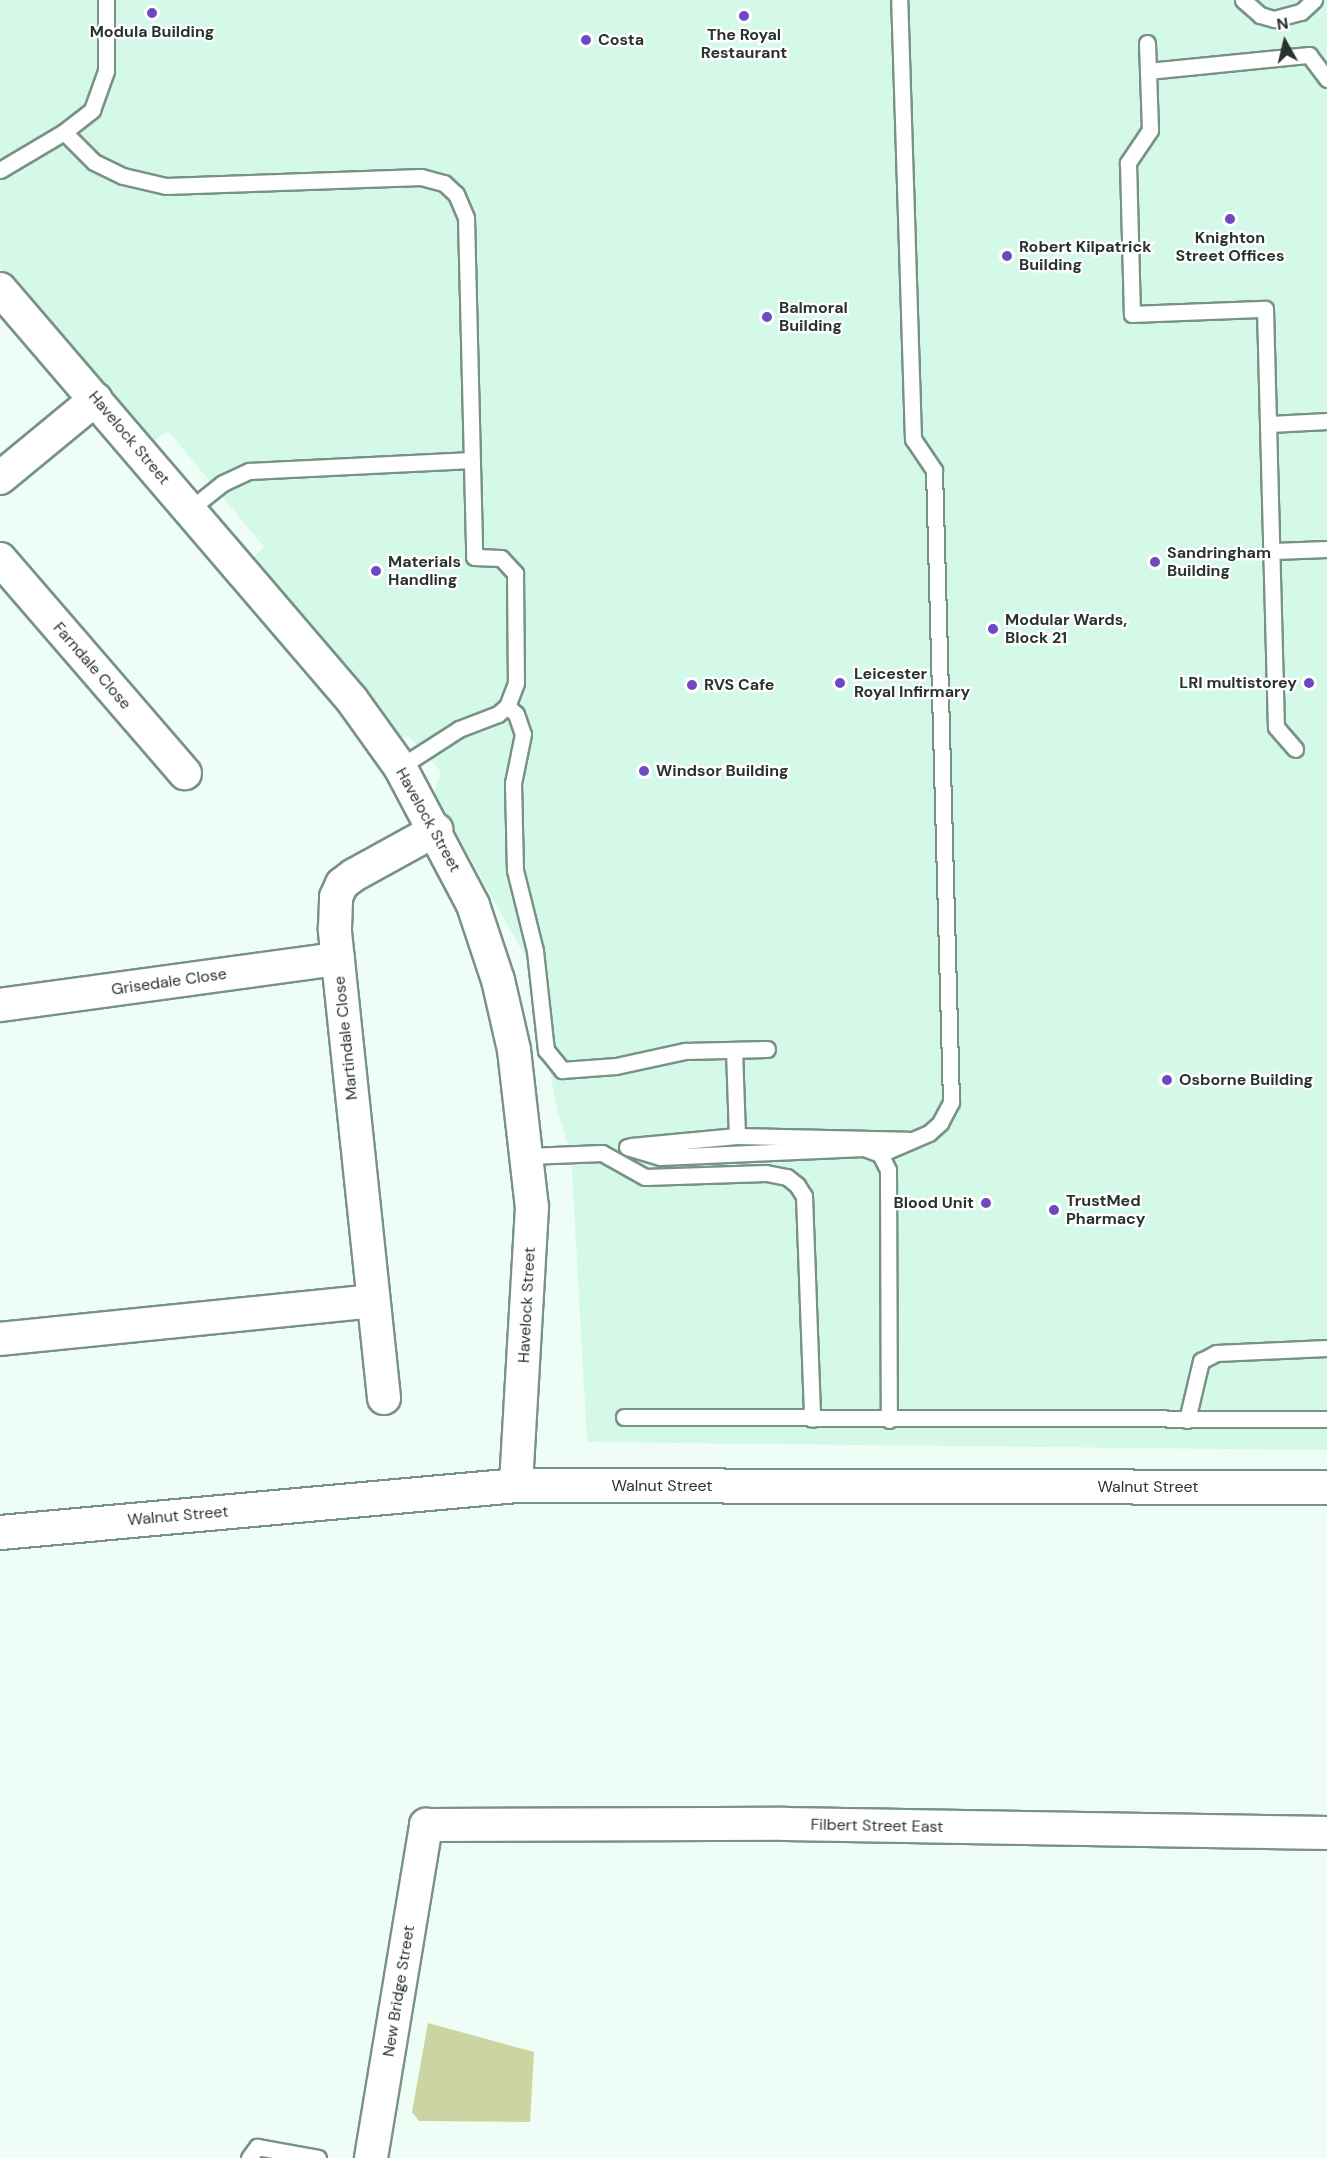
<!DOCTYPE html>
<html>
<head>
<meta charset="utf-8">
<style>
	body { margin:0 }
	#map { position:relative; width:1327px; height:2158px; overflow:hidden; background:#eefef7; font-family:"DM Sans",sans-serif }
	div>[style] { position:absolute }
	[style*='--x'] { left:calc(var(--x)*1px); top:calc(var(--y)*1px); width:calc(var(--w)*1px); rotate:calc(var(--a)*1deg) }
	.built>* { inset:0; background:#d5f9e9 }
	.green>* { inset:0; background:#cad5a1 }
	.roads { filter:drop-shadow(2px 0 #799288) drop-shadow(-2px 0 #799288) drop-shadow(0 2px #799288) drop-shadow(0 -2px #799288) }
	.service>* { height:15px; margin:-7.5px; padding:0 7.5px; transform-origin:7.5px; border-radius:7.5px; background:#fff }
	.minor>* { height:32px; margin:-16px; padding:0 16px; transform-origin:16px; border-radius:16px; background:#fff }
	.tertiary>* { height:33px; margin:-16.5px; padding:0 16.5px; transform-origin:16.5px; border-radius:16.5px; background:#fff }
	.dots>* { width:16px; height:16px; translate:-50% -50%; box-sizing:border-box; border:3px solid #fff; border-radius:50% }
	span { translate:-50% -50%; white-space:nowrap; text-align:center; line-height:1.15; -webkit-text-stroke:4.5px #fff; paint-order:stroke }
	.poi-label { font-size:16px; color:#29332f; font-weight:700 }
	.left { translate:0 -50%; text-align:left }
	.right { translate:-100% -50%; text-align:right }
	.street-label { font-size:16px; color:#29332f }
	.north { position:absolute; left:1255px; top:12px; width:60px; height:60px; -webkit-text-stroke:4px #fff; paint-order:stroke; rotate:352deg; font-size:16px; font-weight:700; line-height:24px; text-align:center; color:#29332f }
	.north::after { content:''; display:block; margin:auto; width:21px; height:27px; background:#29332f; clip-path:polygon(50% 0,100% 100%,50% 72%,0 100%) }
</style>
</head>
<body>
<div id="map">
	<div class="built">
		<div style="clip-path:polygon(0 0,1327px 0,1327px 1450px,587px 1442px,571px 1154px,557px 1110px,532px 969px,434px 793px,441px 772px,410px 737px,395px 737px,251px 559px,264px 547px,168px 431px,152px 442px,0 268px)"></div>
	</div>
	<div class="green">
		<div style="clip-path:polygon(428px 2023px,534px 2052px,530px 2122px,419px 2121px,412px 2112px)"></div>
	</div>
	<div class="roads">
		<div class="service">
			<div style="--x:1243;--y:0;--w:23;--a:41"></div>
			<div style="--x:1260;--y:15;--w:15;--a:16"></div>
			<div style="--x:1274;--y:19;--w:28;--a:-15"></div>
			<div style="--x:1301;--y:12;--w:18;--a:-43"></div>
			<div style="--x:1147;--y:43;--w:87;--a:88"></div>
			<div style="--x:1150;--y:130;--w:40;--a:124"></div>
			<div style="--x:1128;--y:163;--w:151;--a:88.5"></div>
			<div style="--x:1132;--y:314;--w:133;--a:-2.2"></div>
			<div style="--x:1265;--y:309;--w:418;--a:88.5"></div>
			<div style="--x:1276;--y:727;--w:29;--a:49"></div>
			<div style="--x:1148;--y:71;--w:162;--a:-5.7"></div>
			<div style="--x:1309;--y:55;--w:30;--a:53"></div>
			<div style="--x:64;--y:132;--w:42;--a:45"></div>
			<div style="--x:94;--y:162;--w:32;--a:26"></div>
			<div style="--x:123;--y:176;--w:44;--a:13.1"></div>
			<div style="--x:166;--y:186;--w:255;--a:-2"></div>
			<div style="--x:421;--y:177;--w:24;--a:15"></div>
			<div style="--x:444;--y:183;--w:16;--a:43"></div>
			<div style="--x:456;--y:194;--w:26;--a:67"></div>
			<div style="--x:466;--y:218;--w:339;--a:88.6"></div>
			<div style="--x:474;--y:557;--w:27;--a:2"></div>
			<div style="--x:501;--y:558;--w:21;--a:47"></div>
			<div style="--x:515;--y:573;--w:110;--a:89.5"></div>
			<div style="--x:516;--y:683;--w:25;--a:111"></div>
			<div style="--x:507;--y:706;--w:12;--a:138"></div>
			<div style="--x:498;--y:714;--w:42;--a:159"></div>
			<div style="--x:459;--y:729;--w:70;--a:147.2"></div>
			<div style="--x:0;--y:170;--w:74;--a:-30.7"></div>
			<div style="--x:64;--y:132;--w:36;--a:-38"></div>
			<div style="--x:92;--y:110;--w:41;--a:-70.3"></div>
			<div style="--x:106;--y:71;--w:71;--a:-90"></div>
			<div style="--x:1270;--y:424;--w:57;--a:-3"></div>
			<div style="--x:189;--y:510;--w:43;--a:-38.5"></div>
			<div style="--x:223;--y:483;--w:29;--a:-25"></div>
			<div style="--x:249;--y:471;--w:223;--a:-2.8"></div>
			<div style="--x:1274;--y:551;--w:53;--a:-2.2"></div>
			<div style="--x:507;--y:706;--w:12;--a:42"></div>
			<div style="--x:516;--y:714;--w:21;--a:71"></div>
			<div style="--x:523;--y:734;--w:50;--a:101.5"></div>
			<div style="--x:513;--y:783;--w:87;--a:88.7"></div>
			<div style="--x:515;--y:870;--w:83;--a:76.1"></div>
			<div style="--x:535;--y:951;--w:100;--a:83.7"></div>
			<div style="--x:546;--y:1050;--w:26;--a:51"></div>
			<div style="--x:562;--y:1070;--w:54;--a:-4.2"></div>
			<div style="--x:616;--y:1066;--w:71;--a:-12.3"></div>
			<div style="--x:685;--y:1051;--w:82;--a:-1.4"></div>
			<div style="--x:734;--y:1050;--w:86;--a:88"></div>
			<div style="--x:631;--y:1146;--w:106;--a:-5.4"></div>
			<div style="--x:737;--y:1136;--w:170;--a:1.3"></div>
			<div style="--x:627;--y:1147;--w:34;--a:17"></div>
			<div style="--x:660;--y:1157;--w:204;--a:-2.5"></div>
			<div style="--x:864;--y:1148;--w:17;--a:21"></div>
			<div style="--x:880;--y:1154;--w:18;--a:63"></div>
			<div style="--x:888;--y:1170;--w:250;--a:89.8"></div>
			<div style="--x:880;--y:1154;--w:53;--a:-23.2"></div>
			<div style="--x:929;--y:1133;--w:15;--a:-42"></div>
			<div style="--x:940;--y:1123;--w:24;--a:-62"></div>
			<div style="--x:951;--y:1102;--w:632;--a:-91.54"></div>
			<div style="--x:934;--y:470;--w:37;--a:-124"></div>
			<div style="--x:913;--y:439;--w:439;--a:-91.8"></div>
			<div style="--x:528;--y:1156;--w:74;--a:-2.3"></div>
			<div style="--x:602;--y:1153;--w:49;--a:29.2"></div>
			<div style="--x:645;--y:1177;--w:121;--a:-1.9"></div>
			<div style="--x:766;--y:1173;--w:21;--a:11"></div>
			<div style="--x:787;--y:1177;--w:13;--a:39"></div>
			<div style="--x:797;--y:1185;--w:13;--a:58"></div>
			<div style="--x:804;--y:1196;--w:223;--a:87.9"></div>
			<div style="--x:624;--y:1417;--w:703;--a:0.16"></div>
			<div style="--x:1187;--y:1420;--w:61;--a:-76.7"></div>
			<div style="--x:1201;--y:1361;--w:17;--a:-28"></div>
			<div style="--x:1216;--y:1353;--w:111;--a:-2.6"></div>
			<div style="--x:249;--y:2158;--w:14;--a:-54"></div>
			<div style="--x:257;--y:2147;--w:62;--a:10.2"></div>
		</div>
		<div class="minor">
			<div style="--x:0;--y:289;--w:541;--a:49.42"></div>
			<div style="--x:352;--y:700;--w:82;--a:54.4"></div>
			<div style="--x:400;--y:767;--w:156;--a:62.1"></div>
			<div style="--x:473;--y:905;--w:79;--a:71.6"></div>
			<div style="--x:498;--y:980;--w:72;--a:77.1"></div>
			<div style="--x:514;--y:1050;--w:158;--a:83.5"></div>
			<div style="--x:532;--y:1207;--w:278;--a:93.3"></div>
			<div style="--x:0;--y:478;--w:124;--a:-39.5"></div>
			<div style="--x:0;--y:559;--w:283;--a:49.2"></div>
			<div style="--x:0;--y:1005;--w:341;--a:-7.8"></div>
			<div style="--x:0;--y:1339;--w:375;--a:-5.8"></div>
			<div style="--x:384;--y:1398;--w:472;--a:-96"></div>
			<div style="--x:335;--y:929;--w:32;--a:-88"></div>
			<div style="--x:336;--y:897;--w:14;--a:-65"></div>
			<div style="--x:342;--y:884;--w:15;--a:-37"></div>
			<div style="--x:354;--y:875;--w:94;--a:-28.8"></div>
			<div style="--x:371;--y:2158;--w:338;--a:-80.6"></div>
			<div style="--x:426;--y:1825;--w:359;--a:-0.2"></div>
			<div style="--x:785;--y:1824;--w:542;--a:0.95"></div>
		</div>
		<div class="tertiary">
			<div style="--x:0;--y:1532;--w:518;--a:-5.2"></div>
			<div style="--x:516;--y:1485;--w:811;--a:0.14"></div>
		</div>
	</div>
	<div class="dots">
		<div style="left:152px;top:13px;background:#6d49c2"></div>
		<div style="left:744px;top:16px;background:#6d49c2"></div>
		<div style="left:586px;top:40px;background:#6d49c2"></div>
		<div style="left:1230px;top:219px;background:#6d49c2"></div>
		<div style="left:1007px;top:256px;background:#6d49c2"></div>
		<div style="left:767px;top:317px;background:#6d49c2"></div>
		<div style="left:1155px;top:562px;background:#6d49c2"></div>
		<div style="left:376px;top:571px;background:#6d49c2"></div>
		<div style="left:993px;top:629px;background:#6d49c2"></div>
		<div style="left:840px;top:683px;background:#6d49c2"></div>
		<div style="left:1309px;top:683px;background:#6d49c2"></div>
		<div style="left:692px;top:685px;background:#6d49c2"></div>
		<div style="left:644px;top:771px;background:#6d49c2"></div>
		<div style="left:1167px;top:1080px;background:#6d49c2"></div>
		<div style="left:986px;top:1203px;background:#6d49c2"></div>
		<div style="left:1054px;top:1210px;background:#6d49c2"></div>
	</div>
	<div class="poi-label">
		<span style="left:152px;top:32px">Modula Building</span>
		<span style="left:744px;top:44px">The Royal<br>Restaurant</span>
		<span class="left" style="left:598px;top:40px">Costa</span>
		<span style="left:1230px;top:247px">Knighton<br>Street Offices</span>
		<span class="left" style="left:1019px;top:256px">Robert Kilpatrick<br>Building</span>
		<span class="left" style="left:779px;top:317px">Balmoral<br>Building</span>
		<span class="left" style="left:1167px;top:562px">Sandringham<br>Building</span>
		<span class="left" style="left:388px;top:571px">Materials<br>Handling</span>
		<span class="left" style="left:1005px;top:629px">Modular Wards,<br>Block 21</span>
		<span class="left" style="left:854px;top:683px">Leicester<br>Royal Infirmary</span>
		<span class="right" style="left:1297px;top:683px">LRI multistorey</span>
		<span class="left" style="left:704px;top:685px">RVS Cafe</span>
		<span class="left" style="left:656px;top:771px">Windsor Building</span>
		<span class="left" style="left:1179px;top:1080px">Osborne Building</span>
		<span class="left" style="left:1066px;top:1210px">TrustMed<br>Pharmacy</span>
		<span class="right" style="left:974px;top:1203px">Blood Unit</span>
	</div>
	<div class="street-label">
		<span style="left:129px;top:438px;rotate:50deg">Havelock Street</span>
		<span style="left:92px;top:666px;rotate:49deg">Farndale Close</span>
		<span style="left:428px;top:820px;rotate:61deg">Havelock Street</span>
		<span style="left:169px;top:982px;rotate:-8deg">Grisedale Close</span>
		<span style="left:346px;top:1038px;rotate:-96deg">Martindale Close</span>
		<span style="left:527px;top:1305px;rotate:-87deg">Havelock Street</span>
		<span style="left:662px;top:1486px">Walnut Street</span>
		<span style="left:1148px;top:1487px">Walnut Street</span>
		<span style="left:178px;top:1516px;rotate:-5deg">Walnut Street</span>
		<span style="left:877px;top:1826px;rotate:1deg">Filbert Street East</span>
		<span style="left:399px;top:1991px;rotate:-81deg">New Bridge Street</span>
	</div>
	<div class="north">N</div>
</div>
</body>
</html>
